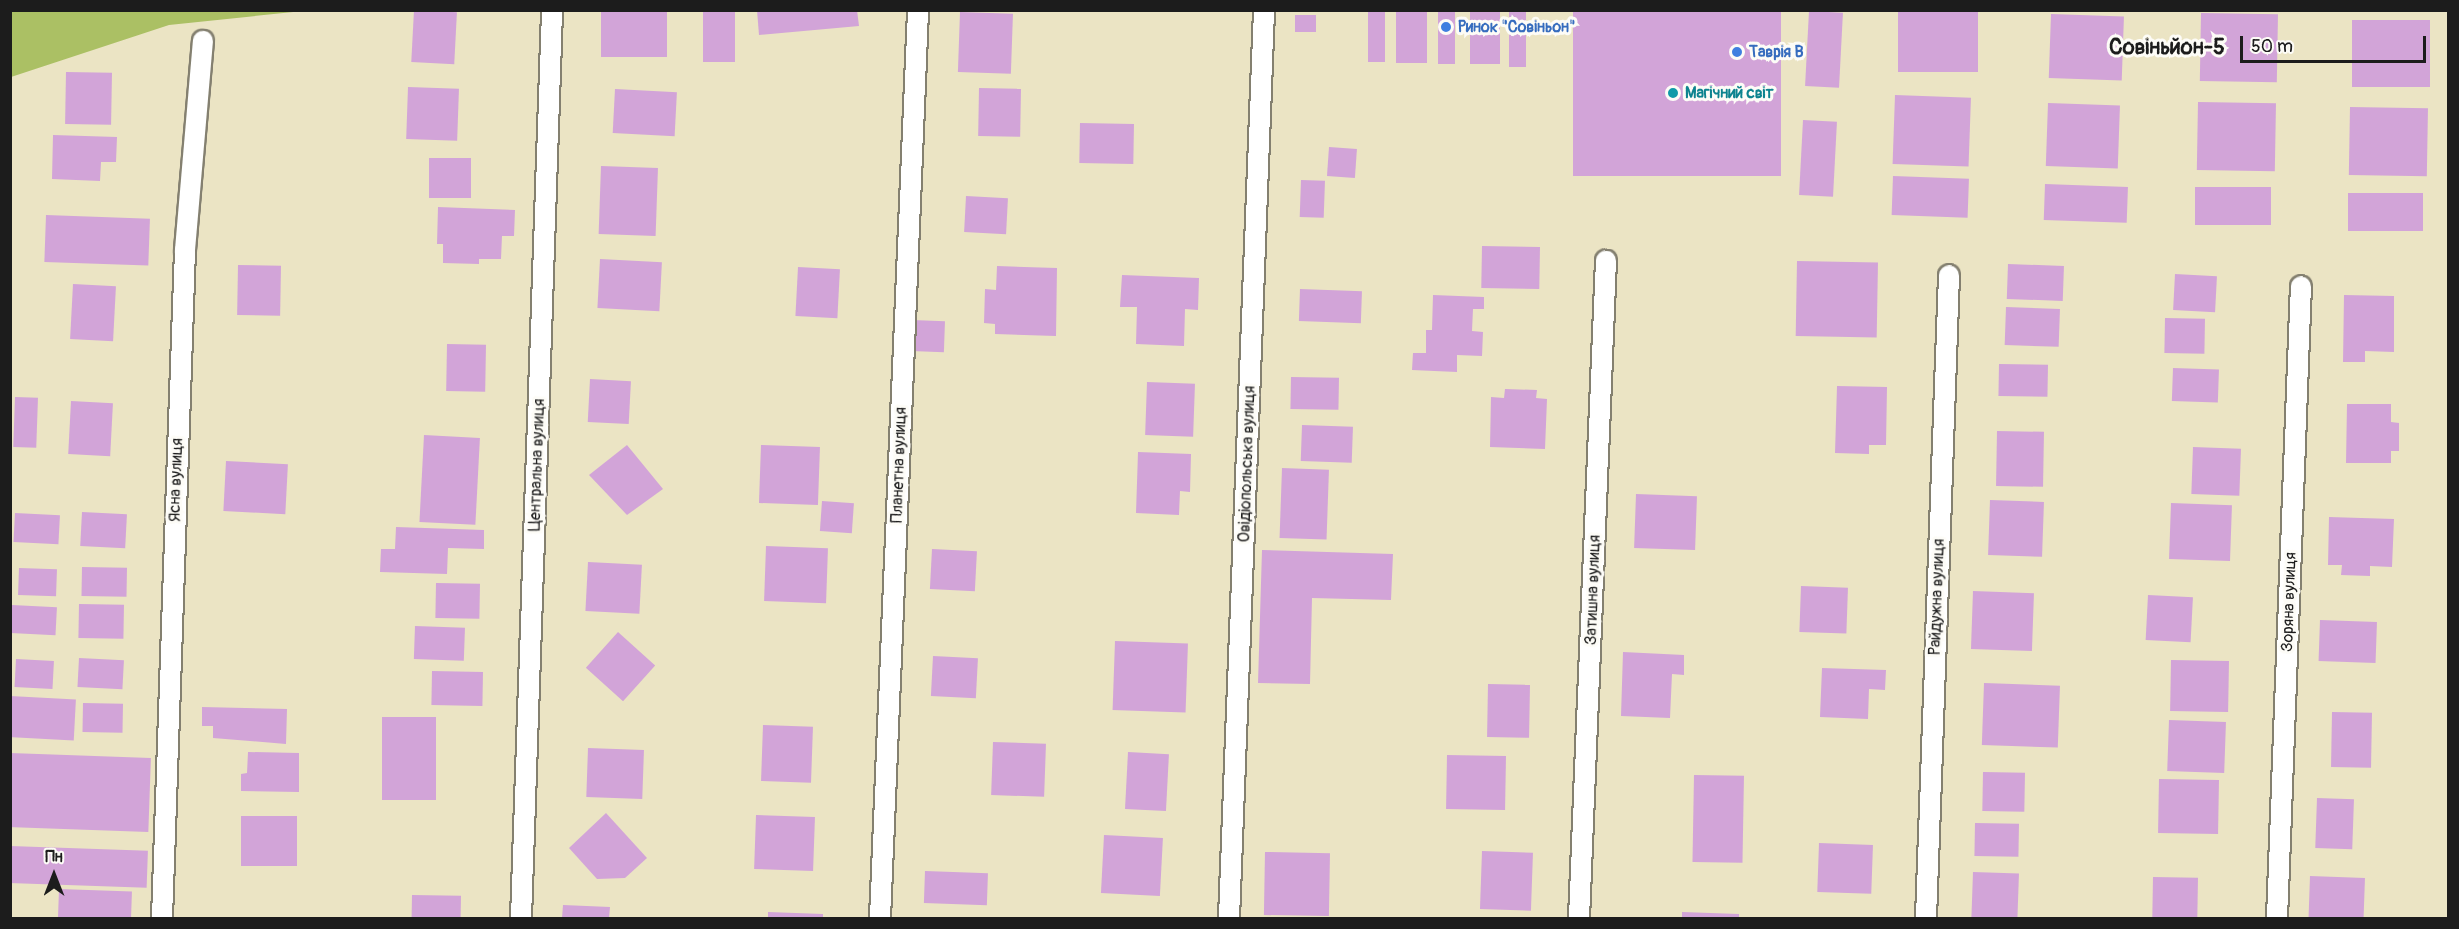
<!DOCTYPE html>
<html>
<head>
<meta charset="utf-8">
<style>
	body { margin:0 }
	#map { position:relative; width:2459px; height:929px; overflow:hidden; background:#ebe4c4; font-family:Pangolin,sans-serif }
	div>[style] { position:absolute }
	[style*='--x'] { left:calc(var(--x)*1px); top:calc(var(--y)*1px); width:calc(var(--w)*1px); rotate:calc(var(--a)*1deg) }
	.green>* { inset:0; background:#abc064 }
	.building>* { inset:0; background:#d2a4d8; transform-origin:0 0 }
	.roads { filter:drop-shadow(2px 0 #848070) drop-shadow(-2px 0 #848070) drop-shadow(0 2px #848070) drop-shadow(0 -2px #848070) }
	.minor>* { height:20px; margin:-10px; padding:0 10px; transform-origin:10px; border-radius:10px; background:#fff }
	.dots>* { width:16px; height:16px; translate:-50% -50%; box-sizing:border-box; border:3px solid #fdfcf7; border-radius:50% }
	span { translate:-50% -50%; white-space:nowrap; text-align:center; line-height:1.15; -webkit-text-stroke:6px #fdfcf7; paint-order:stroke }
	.shop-label { font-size:16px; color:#366cbe; font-weight:700 }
	.left { translate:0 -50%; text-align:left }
	.culture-label { font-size:16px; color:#0d838f; font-weight:700 }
	.street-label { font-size:16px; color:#1c1c1c }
	.district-label { font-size:22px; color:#1c1c1c; font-weight:700 }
	.frame { position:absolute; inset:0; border:12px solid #1c1c1c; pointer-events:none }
	.north { position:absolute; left:24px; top:845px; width:60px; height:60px; -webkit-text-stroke:4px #fdfcf7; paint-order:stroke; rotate:0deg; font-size:16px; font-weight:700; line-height:24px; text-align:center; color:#1c1c1c }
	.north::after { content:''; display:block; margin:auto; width:21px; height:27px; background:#1c1c1c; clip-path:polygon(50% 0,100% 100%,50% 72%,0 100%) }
	.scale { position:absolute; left:2240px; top:36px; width:186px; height:27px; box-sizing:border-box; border:3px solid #1c1c1c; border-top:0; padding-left:8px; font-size:18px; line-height:21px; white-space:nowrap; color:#1c1c1c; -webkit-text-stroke:4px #fdfcf7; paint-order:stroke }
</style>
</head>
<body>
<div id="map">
	<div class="green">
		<div style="clip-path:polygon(10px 11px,11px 10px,303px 11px,169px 25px,11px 77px)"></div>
	</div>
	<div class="building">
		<div style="left:414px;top:10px;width:43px;height:52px;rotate:3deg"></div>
		<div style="left:601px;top:10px;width:66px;height:47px"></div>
		<div style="left:703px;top:10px;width:32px;height:52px"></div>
		<div style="clip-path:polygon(757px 10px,857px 10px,859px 26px,759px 35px)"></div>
		<div style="left:1368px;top:10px;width:17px;height:52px"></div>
		<div style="left:1396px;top:10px;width:31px;height:53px"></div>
		<div style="left:1438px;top:10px;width:17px;height:54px"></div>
		<div style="left:1470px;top:10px;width:30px;height:54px"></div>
		<div style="left:1509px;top:10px;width:17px;height:57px"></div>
		<div style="left:1573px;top:10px;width:208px;height:166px"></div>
		<div style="left:1898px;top:10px;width:80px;height:62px"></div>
		<div style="left:1809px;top:11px;width:34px;height:75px;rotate:3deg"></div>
		<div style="left:960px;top:12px;width:53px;height:60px;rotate:2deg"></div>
		<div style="left:2201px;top:13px;width:77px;height:68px;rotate:1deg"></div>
		<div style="left:2051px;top:14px;width:73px;height:64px;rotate:2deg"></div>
		<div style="left:1295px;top:15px;width:21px;height:17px"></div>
		<div style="left:2352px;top:20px;width:78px;height:67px"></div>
		<div style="left:66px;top:72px;width:46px;height:52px;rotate:1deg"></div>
		<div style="left:408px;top:87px;width:51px;height:52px;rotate:2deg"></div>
		<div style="left:979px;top:88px;width:42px;height:48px;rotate:1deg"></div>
		<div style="left:615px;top:89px;width:62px;height:44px;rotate:3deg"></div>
		<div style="left:1895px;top:95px;width:76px;height:69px;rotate:2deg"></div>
		<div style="left:2198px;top:102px;width:78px;height:68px;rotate:1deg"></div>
		<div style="left:2048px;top:103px;width:72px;height:63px;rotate:2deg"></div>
		<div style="left:2350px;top:107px;width:78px;height:68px;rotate:1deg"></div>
		<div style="left:1803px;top:120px;width:34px;height:75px;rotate:3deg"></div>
		<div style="left:1080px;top:123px;width:54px;height:40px;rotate:1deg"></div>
		<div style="clip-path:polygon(53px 135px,117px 137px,116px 162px,101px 162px,100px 181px,52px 179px)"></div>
		<div style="left:1329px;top:147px;width:28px;height:29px;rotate:4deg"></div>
		<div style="left:429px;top:158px;width:42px;height:40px"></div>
		<div style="left:601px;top:166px;width:57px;height:68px;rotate:2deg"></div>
		<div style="left:1893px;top:176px;width:76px;height:39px;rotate:2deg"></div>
		<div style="left:1301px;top:180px;width:24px;height:37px;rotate:2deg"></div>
		<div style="left:2045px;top:184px;width:83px;height:36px;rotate:2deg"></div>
		<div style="left:2195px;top:187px;width:76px;height:38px"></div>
		<div style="left:2348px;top:193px;width:75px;height:38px"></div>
		<div style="left:966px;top:196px;width:42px;height:36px;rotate:3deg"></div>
		<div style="clip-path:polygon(438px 207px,515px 210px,514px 236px,502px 236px,501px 259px,479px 259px,479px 264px,443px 263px,443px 244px,437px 244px)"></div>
		<div style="left:46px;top:215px;width:104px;height:47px;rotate:2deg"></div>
		<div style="left:1482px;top:246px;width:58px;height:42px;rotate:1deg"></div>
		<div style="left:600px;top:259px;width:62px;height:49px;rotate:3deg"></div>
		<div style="left:1797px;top:261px;width:81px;height:75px;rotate:1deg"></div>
		<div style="left:2008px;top:264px;width:56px;height:35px;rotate:2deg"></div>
		<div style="left:238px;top:265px;width:43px;height:50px;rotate:1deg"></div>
		<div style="clip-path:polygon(997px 266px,1057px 268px,1056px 336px,995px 334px,995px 324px,984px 323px,985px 289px,996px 290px)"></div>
		<div style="left:798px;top:267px;width:42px;height:49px;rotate:3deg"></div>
		<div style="left:2175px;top:274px;width:42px;height:36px;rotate:3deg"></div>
		<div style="clip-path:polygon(1122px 275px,1199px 278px,1198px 310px,1185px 309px,1184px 346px,1136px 344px,1137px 307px,1120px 307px)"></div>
		<div style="left:73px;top:284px;width:43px;height:55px;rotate:3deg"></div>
		<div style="left:1300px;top:289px;width:62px;height:32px;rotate:2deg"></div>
		<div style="clip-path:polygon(1433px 295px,1484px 297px,1484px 309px,1473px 309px,1472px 331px,1483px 332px,1482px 356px,1457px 355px,1457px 372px,1412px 370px,1413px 353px,1426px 353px,1426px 330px,1432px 330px)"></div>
		<div style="clip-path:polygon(2344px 295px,2394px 296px,2394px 352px,2365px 351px,2365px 362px,2343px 362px)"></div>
		<div style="left:2006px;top:307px;width:54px;height:38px;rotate:2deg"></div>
		<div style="left:2165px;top:318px;width:40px;height:35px;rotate:1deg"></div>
		<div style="left:912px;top:320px;width:33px;height:31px;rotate:2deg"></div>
		<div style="left:447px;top:344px;width:39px;height:47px;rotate:1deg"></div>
		<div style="left:1999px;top:364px;width:49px;height:32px;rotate:1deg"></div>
		<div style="left:2173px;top:368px;width:46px;height:33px;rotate:2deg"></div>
		<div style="left:1291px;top:377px;width:48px;height:32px;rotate:1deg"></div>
		<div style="left:590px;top:379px;width:41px;height:43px;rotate:3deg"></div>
		<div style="left:1147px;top:382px;width:48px;height:53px;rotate:2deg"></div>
		<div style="clip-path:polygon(1837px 386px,1887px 387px,1886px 445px,1869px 445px,1869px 454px,1835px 453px)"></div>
		<div style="clip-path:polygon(1505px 389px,1537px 390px,1536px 398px,1547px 399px,1545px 449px,1490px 447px,1491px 397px,1504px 398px)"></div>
		<div style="left:15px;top:397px;width:23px;height:50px;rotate:2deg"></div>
		<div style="left:71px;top:401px;width:42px;height:53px;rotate:3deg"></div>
		<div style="clip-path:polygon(2347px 404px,2391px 404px,2391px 422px,2399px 423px,2399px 451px,2391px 451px,2391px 463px,2346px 463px)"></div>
		<div style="left:1302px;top:425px;width:51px;height:36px;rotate:2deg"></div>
		<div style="left:1997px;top:431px;width:47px;height:55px;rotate:1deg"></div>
		<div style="left:424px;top:435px;width:56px;height:87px;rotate:3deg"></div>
		<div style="clip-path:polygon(627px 445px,663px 489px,627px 515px,589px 475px)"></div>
		<div style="left:761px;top:445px;width:59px;height:58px;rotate:2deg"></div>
		<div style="left:2193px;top:447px;width:48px;height:47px;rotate:2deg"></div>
		<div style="clip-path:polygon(1138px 452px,1191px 454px,1190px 492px,1180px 491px,1179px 515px,1136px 513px)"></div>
		<div style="left:226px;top:461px;width:62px;height:50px;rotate:3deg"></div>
		<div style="left:1282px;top:468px;width:47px;height:70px;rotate:2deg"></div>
		<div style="left:1636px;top:494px;width:61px;height:54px;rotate:2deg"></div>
		<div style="left:1990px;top:500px;width:54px;height:55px;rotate:2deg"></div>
		<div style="left:822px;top:501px;width:32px;height:30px;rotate:4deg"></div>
		<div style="left:2171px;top:503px;width:61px;height:56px;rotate:2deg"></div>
		<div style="left:82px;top:512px;width:45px;height:34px;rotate:3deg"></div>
		<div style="left:15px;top:513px;width:45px;height:29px;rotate:3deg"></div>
		<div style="clip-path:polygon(2329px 517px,2394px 519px,2392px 567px,2370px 566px,2370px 576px,2341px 575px,2342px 565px,2328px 565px)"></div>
		<div style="clip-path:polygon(396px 527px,484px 530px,484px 549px,448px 548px,447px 574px,380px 572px,381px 549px,395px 549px)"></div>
		<div style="left:766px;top:546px;width:62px;height:55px;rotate:2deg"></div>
		<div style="left:932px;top:549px;width:45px;height:40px;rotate:3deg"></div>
		<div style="clip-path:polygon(1262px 550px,1393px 554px,1391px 600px,1312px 598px,1310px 684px,1258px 683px)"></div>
		<div style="left:588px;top:562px;width:54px;height:49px;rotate:3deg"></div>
		<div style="left:82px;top:567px;width:45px;height:29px;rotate:1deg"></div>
		<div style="left:19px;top:568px;width:38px;height:27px;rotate:2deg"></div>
		<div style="left:436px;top:583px;width:44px;height:35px;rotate:1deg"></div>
		<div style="left:1801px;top:586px;width:47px;height:46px;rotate:2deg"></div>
		<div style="left:1973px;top:591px;width:61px;height:58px;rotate:2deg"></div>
		<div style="left:2148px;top:595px;width:45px;height:45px;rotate:3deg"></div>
		<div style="left:79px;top:604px;width:45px;height:34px;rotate:1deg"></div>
		<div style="left:12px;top:605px;width:45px;height:28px;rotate:3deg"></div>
		<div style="left:2320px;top:620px;width:57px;height:41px;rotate:2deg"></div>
		<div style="left:415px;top:626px;width:50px;height:33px;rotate:2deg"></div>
		<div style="left:618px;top:632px;width:50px;height:48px;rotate:42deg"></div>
		<div style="left:1115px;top:641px;width:73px;height:69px;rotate:2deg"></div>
		<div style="clip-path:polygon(1623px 652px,1684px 655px,1684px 675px,1672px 674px,1670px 718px,1621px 716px)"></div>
		<div style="left:933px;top:656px;width:45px;height:40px;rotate:3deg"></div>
		<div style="left:79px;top:658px;width:45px;height:29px;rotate:3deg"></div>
		<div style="left:16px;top:659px;width:38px;height:28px;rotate:3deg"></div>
		<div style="left:2171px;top:660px;width:58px;height:51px;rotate:1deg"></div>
		<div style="clip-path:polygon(1822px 668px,1886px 670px,1885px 690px,1869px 689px,1868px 719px,1820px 717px)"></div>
		<div style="left:432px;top:671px;width:51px;height:34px;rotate:1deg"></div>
		<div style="left:1984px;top:683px;width:76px;height:62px;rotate:2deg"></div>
		<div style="left:1488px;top:684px;width:42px;height:53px;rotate:1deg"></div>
		<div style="left:10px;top:696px;width:66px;height:41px;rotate:3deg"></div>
		<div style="left:83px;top:703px;width:40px;height:29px;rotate:1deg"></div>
		<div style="clip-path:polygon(202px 707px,287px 709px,286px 744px,213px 738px,213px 726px,202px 726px)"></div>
		<div style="left:2332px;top:712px;width:40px;height:55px;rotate:1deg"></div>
		<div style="left:382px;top:717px;width:54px;height:83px"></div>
		<div style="left:2169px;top:720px;width:57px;height:51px;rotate:2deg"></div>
		<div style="left:763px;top:725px;width:50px;height:56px;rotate:2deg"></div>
		<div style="left:993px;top:742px;width:53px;height:53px;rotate:2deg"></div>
		<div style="left:588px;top:748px;width:56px;height:49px;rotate:2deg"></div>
		<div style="clip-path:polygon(248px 752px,299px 753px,299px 792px,241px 791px,241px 774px,247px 773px)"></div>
		<div style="left:1128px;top:752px;width:41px;height:57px;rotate:3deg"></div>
		<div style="left:10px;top:753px;width:141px;height:74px;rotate:2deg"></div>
		<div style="left:1447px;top:755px;width:59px;height:54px;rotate:1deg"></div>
		<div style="left:1983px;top:772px;width:42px;height:39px;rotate:1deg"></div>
		<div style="left:1694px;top:775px;width:50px;height:87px;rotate:1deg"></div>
		<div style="left:2159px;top:779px;width:60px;height:54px;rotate:1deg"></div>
		<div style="left:2317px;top:798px;width:37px;height:50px;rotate:2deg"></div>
		<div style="clip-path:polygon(606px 813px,647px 858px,625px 878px,597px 879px,569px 848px)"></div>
		<div style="left:756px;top:815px;width:59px;height:54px;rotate:2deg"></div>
		<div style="left:241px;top:816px;width:56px;height:50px"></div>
		<div style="left:1975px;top:823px;width:44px;height:33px;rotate:1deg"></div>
		<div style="left:1104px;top:835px;width:59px;height:58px;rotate:3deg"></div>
		<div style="left:1819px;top:843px;width:54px;height:49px;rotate:2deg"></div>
		<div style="left:10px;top:846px;width:138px;height:37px;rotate:2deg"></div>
		<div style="left:1482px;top:851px;width:51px;height:58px;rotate:2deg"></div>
		<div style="left:1265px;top:852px;width:65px;height:63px;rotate:1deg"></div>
		<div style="left:925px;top:871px;width:63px;height:32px;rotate:2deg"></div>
		<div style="left:1973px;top:872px;width:46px;height:46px;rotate:2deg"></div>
		<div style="left:2310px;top:876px;width:55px;height:42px;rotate:2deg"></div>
		<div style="left:2153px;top:877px;width:45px;height:41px;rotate:1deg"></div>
		<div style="left:59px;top:889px;width:73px;height:29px;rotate:2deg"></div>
		<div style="left:412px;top:895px;width:49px;height:23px;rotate:1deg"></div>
		<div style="clip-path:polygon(563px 905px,610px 907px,609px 918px,562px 918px)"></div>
		<div style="clip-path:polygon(768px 912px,823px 914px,823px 918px,768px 918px)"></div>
		<div style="clip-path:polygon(1682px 912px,1739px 914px,1739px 918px,1682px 918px)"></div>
	</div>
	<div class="roads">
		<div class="minor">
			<div style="--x:162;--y:918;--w:668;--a:-88.03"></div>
			<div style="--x:185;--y:250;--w:210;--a:-85.1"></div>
			<div style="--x:521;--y:918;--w:907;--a:-88.04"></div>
			<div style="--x:880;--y:918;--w:909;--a:-87.6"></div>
			<div style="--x:1229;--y:918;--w:909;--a:-87.79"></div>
			<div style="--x:1579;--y:918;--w:658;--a:-87.65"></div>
			<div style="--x:1926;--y:918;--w:643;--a:-87.95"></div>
			<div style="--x:2277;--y:918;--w:632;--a:-87.83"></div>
		</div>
	</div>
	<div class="dots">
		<div style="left:1446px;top:27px;background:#3f7fe0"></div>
		<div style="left:1737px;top:52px;background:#3f7fe0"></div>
		<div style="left:1673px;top:93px;background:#0f9aa8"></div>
	</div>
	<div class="shop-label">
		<span class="left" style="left:1458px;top:27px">Ринок "Совіньон"</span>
		<span class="left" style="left:1749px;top:52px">Таврія В</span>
	</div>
	<div class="culture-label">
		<span class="left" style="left:1685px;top:93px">Магічний світ</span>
	</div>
	<div class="street-label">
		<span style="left:1247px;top:464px;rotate:-88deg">Овідіопольська вулиця</span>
		<span style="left:537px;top:465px;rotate:-88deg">Центральна вулиця</span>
		<span style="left:899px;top:465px;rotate:-88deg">Планетна вулиця</span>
		<span style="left:176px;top:480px;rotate:-88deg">Ясна вулиця</span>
		<span style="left:1593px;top:590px;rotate:-88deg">Затишна вулиця</span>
		<span style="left:1937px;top:597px;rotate:-88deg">Райдужна вулиця</span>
		<span style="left:2289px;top:602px;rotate:-88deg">Зоряна вулиця</span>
	</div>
	<div class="district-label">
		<span style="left:2167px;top:48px">Совіньйон-5</span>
	</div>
	<div class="frame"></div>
	<div class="north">Пн</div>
	<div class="scale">50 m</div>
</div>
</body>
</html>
